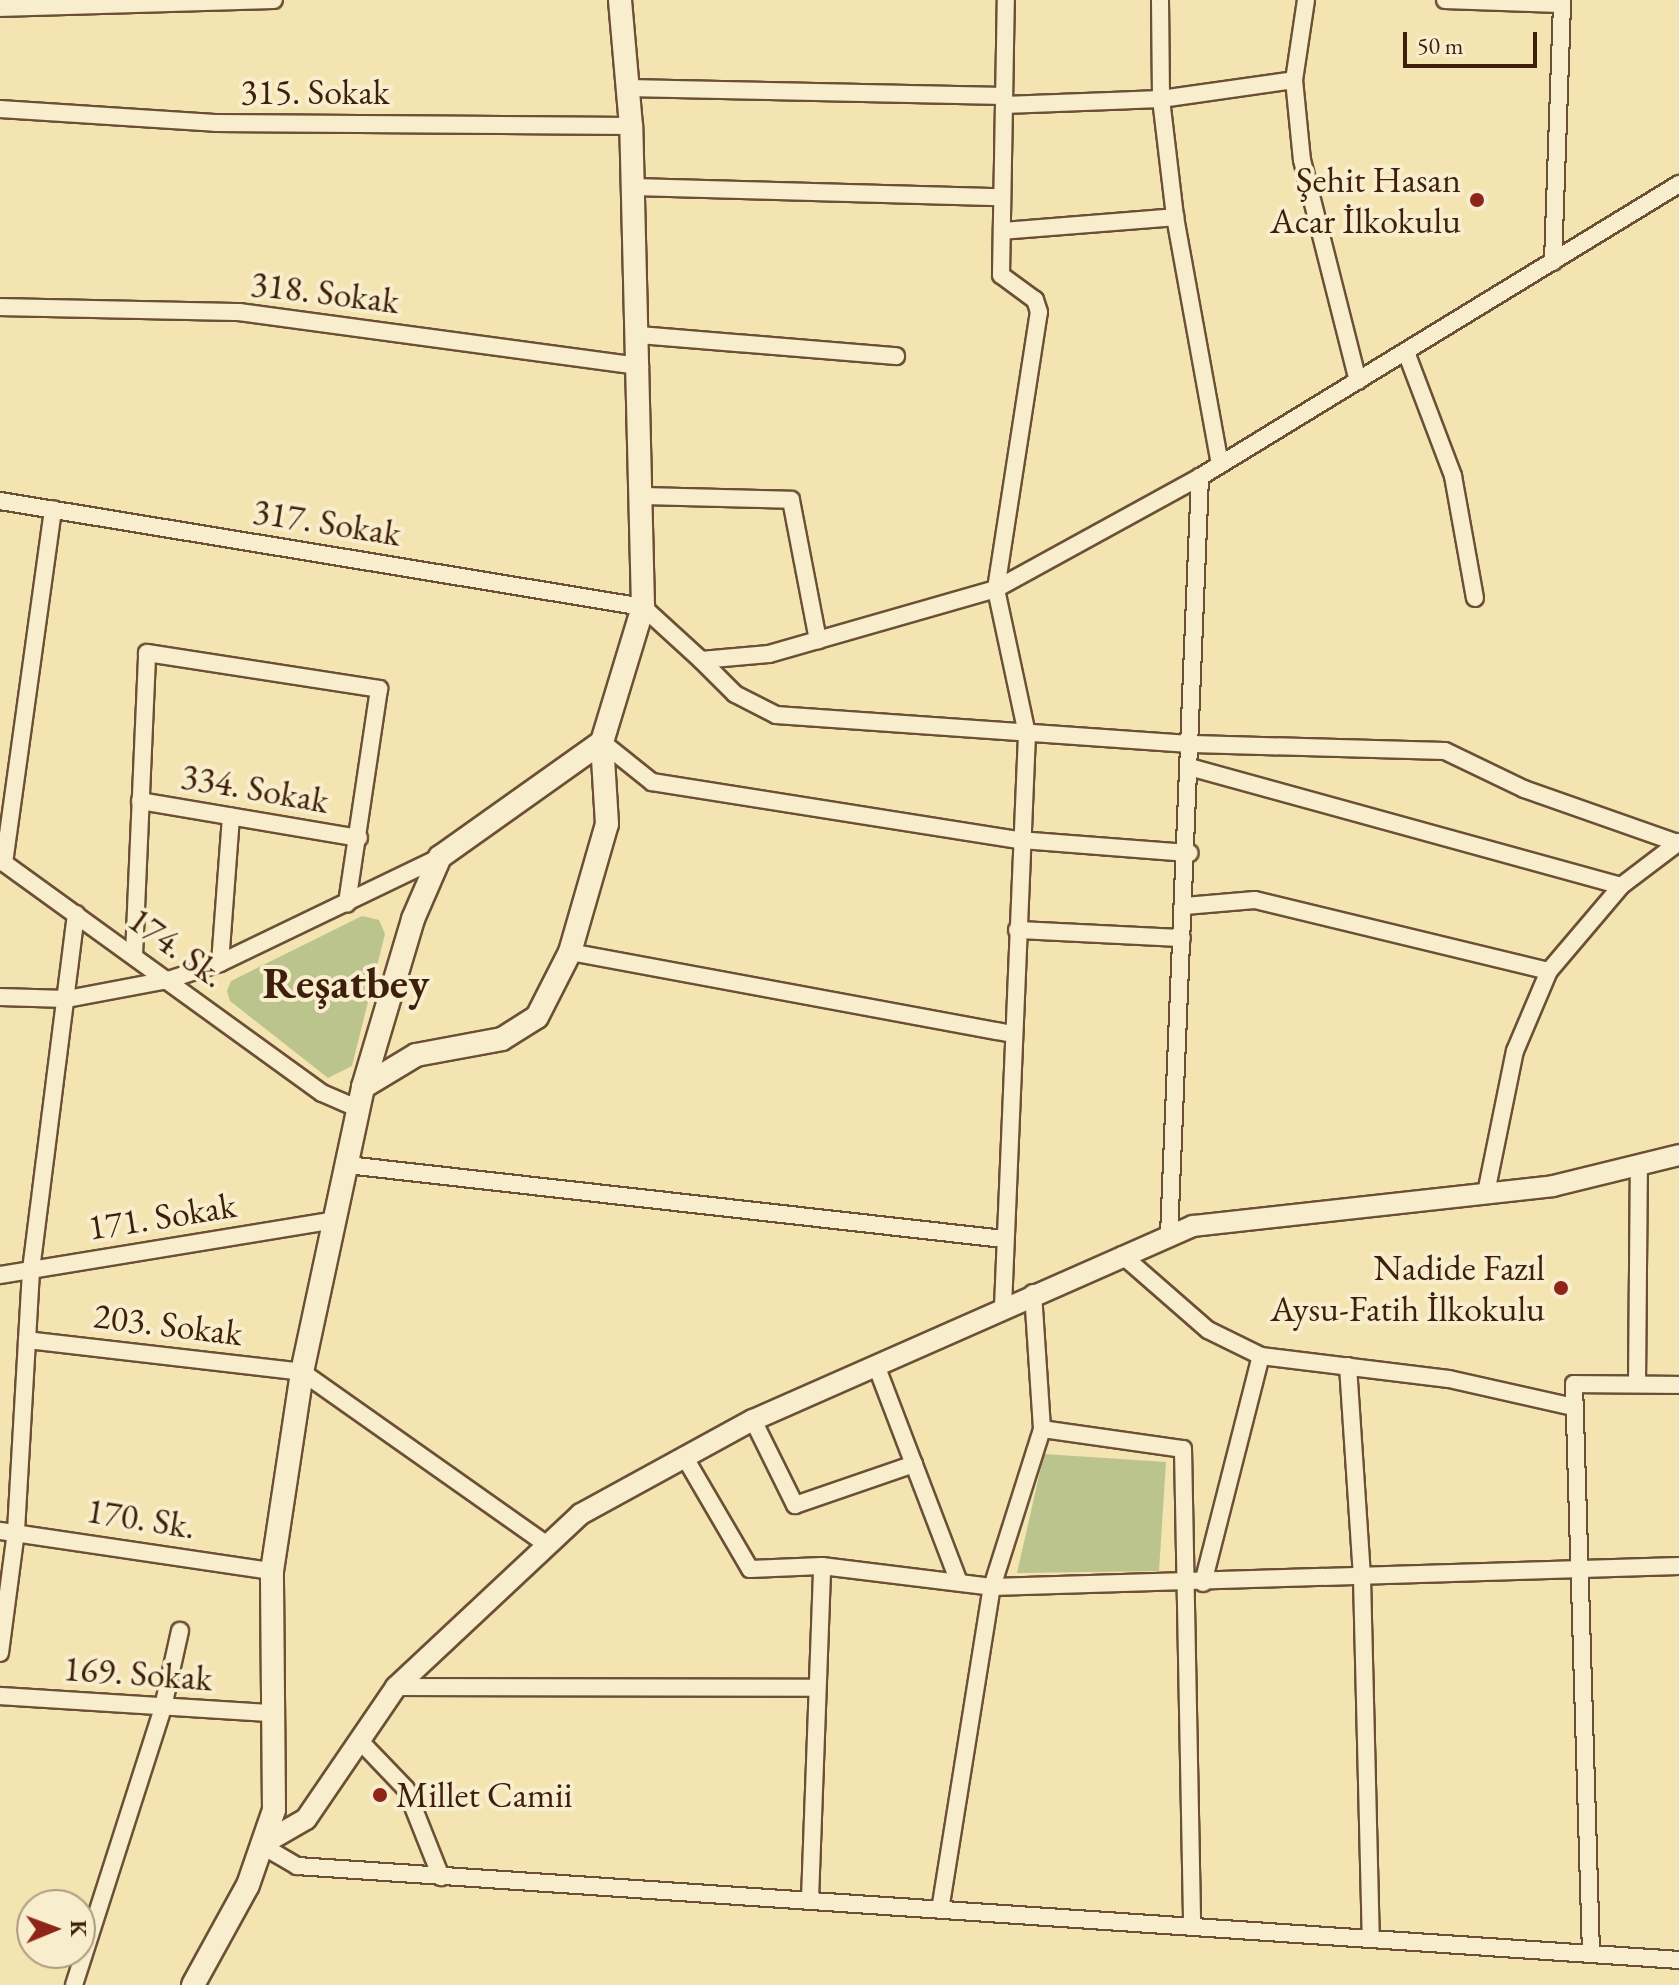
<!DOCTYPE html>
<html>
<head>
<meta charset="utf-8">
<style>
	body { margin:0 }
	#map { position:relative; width:1679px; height:1985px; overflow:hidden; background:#f4e4b2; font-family:"EB Garamond",serif }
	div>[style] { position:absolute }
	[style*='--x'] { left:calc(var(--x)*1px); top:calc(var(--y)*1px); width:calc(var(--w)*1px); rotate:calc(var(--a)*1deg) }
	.green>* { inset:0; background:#bbc48c }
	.roads { filter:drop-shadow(2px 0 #6c5036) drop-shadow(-2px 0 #6c5036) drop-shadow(0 2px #6c5036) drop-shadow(0 -2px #6c5036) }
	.minor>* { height:16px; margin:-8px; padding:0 8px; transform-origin:8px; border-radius:8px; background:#f8edcd }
	.tertiary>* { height:20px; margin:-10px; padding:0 10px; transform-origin:10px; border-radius:10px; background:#f8edcd }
	.secondary>* { height:22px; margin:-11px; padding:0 11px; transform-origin:11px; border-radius:11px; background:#f8edcd }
	.dots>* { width:22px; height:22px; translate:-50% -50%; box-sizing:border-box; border:4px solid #f8edcd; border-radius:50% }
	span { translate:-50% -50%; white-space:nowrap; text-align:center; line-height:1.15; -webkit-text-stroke:8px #f8edcd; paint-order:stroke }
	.street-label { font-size:36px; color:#3e1f0c }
	.poi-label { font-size:36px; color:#3e1f0c }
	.right { translate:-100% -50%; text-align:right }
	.left { translate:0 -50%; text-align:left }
	.district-label { font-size:44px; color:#3e1f0c; font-weight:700 }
	.north { position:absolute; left:16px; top:1889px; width:80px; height:80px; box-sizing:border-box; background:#f8edcd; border:2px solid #ae9b80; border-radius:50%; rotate:89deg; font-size:22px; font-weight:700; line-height:32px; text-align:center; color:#3e1f0c }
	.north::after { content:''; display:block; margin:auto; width:28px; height:36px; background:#8f2418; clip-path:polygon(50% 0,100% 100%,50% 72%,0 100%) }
	.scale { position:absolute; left:1403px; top:32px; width:134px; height:36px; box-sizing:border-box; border:4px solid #3e1f0c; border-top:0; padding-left:10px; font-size:24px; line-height:28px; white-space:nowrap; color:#3e1f0c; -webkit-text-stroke:6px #f8edcd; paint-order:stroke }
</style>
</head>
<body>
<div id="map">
	<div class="green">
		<div style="clip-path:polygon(362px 916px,379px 920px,385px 934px,352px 1066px,328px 1078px,230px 1001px,227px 991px,231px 981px)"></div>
		<div style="clip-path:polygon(1044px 1454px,1166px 1462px,1159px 1571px,1017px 1573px)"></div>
	</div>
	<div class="roads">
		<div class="minor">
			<div style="--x:1160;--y:0;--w:99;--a:89.4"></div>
			<div style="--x:1161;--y:99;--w:119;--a:83.2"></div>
			<div style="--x:1175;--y:217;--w:251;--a:79.7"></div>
			<div style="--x:1306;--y:0;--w:81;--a:98.5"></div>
			<div style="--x:1294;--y:80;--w:80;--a:84.3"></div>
			<div style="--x:1302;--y:160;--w:228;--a:75.8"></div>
			<div style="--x:1445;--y:0;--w:114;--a:2"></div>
			<div style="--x:0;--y:8;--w:274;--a:-1.7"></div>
			<div style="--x:627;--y:88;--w:377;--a:1.2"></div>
			<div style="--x:1004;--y:105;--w:157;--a:-2.2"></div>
			<div style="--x:1161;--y:99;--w:134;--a:-8.1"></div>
			<div style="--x:0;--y:109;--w:215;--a:3.7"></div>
			<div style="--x:215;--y:123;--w:416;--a:0.4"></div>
			<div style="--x:633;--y:187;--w:368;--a:1.6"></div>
			<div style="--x:1002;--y:231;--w:174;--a:-4.6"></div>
			<div style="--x:1553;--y:262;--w:262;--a:-88"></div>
			<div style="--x:0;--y:307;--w:239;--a:1.2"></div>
			<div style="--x:239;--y:312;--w:405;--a:7.7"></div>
			<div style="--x:639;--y:335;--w:258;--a:4.7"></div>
			<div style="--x:1406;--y:352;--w:133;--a:69.2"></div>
			<div style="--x:1453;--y:476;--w:124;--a:79.8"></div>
			<div style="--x:642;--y:496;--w:149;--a:1.5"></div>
			<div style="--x:791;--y:500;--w:143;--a:79.1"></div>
			<div style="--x:0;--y:501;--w:652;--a:9.36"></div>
			<div style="--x:643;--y:607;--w:79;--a:42.4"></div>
			<div style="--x:701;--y:660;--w:68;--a:-5"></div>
			<div style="--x:769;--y:654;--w:236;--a:-16"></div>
			<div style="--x:996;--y:589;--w:233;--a:-28.8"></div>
			<div style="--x:1200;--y:477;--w:562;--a:-31.45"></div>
			<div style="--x:701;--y:660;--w:48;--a:45"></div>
			<div style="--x:735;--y:694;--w:46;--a:27.1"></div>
			<div style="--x:776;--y:715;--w:418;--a:4"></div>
			<div style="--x:1193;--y:744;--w:252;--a:1.6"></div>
			<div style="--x:1445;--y:751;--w:88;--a:25.7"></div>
			<div style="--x:1524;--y:789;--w:162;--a:19.4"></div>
			<div style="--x:602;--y:742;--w:64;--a:38.7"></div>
			<div style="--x:652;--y:782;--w:373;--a:9"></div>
			<div style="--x:1020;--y:840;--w:170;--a:4.4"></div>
			<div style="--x:1193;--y:768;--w:444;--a:15.4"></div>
			<div style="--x:140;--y:801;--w:222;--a:9.6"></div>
			<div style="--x:0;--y:860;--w:397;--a:35.9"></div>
			<div style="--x:322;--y:1093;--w:40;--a:23.4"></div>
			<div style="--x:4;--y:863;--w:357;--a:-82.1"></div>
			<div style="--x:1185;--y:906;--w:70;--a:-4.9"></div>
			<div style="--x:1255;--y:900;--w:302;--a:13.6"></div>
			<div style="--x:1017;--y:930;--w:165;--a:2.8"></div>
			<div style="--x:570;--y:952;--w:450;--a:10.5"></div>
			<div style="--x:134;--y:955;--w:302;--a:-87.5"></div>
			<div style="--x:147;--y:653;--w:235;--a:8.8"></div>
			<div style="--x:379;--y:689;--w:217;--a:98.5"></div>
			<div style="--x:220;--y:963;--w:147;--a:-85.7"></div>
			<div style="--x:0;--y:997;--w:67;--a:1.7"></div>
			<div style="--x:67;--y:999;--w:103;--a:-10.7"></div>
			<div style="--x:168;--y:980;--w:55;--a:-18.1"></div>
			<div style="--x:220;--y:963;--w:244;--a:-25.7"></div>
			<div style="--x:347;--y:1165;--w:661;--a:6.43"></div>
			<div style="--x:1486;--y:1193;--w:145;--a:-78.5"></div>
			<div style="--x:1515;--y:1051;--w:87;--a:-67"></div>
			<div style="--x:1549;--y:971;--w:111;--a:-49.7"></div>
			<div style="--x:1621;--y:886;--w:73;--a:-37.2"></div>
			<div style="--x:1169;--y:1236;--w:760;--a:-87.66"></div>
			<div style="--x:1122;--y:1255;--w:114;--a:41.1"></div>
			<div style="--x:1208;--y:1330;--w:59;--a:26.1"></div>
			<div style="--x:1261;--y:1356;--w:189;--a:7"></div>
			<div style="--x:1449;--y:1379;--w:127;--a:12.7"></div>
			<div style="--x:0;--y:1275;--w:339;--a:-9.3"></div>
			<div style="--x:1033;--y:1293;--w:136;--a:86.2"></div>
			<div style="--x:1003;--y:1307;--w:574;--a:-87.6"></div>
			<div style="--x:1027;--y:734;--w:148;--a:-102.1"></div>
			<div style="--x:996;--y:589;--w:280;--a:-81.2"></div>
			<div style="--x:1039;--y:312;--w:13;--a:-108"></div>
			<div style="--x:1035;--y:300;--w:42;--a:-143.7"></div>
			<div style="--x:1001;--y:275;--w:275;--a:-89"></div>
			<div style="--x:27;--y:1340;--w:277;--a:6.6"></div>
			<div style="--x:302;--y:1372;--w:300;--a:35.2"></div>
			<div style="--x:876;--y:1365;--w:232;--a:69.1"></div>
			<div style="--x:1348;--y:1366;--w:212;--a:86.2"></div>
			<div style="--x:1362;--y:1578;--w:358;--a:88.6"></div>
			<div style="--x:1637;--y:1383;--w:218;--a:-89.5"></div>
			<div style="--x:753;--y:1420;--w:95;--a:63.7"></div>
			<div style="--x:795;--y:1505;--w:126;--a:-19"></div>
			<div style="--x:684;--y:1456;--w:131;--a:59.7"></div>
			<div style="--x:750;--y:1569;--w:72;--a:-2.4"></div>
			<div style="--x:822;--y:1566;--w:171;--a:7"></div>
			<div style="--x:992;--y:1587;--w:687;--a:-1.75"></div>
			<div style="--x:0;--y:1531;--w:275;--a:8.4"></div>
			<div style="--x:1203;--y:1583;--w:234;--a:-75.7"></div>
			<div style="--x:0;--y:1653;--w:123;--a:-82.5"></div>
			<div style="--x:16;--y:1531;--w:261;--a:-86.7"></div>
			<div style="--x:31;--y:1270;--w:359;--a:-82.8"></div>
			<div style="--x:396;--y:1687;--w:421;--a:0.1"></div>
			<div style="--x:0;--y:1696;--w:273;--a:3.6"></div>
			<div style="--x:360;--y:1741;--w:66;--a:46.2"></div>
			<div style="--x:406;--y:1789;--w:95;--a:68.3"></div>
			<div style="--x:261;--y:1845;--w:42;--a:30.3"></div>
			<div style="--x:297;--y:1866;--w:1385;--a:3.89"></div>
			<div style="--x:810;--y:1899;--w:333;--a:-87.9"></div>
			<div style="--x:941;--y:1904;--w:321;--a:-80.9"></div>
			<div style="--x:992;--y:1587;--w:166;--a:-72.4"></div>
			<div style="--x:1042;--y:1429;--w:142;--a:8.1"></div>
			<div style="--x:1183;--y:1449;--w:474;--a:88.9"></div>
			<div style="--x:1591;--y:1953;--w:569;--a:-91.71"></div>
			<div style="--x:1574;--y:1384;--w:105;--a:0.5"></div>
			<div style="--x:74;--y:1985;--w:292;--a:-72.2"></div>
			<div style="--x:163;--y:1707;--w:78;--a:-77.4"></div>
		</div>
		<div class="tertiary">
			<div style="--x:261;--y:1845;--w:52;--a:-30"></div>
			<div style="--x:306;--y:1819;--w:160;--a:-55.7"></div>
			<div style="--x:396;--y:1687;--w:253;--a:-43.1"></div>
			<div style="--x:581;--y:1514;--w:196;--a:-28.7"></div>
			<div style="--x:753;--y:1420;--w:481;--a:-23.8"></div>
			<div style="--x:1193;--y:1226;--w:362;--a:-6.3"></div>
			<div style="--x:1553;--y:1186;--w:130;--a:-13.8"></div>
		</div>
		<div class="secondary">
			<div style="--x:363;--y:1087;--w:62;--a:-31.1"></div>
			<div style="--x:416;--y:1055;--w:87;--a:-10.5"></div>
			<div style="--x:502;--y:1039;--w:41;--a:-32.2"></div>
			<div style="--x:537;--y:1017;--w:73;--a:-63.1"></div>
			<div style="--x:570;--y:952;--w:133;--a:-73.9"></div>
			<div style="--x:607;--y:824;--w:82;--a:-93.5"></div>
			<div style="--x:602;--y:742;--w:141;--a:-73.1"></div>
			<div style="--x:643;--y:607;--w:481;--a:-91.4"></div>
			<div style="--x:631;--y:126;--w:126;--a:-95"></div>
			<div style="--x:193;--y:1985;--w:114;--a:-61.2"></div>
			<div style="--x:248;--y:1885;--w:79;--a:-70.9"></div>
			<div style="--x:274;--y:1810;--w:239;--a:-90.5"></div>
			<div style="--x:272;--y:1571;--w:201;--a:-81.4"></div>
			<div style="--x:302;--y:1372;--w:291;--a:-77.9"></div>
			<div style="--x:363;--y:1087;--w:175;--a:-73.4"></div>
			<div style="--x:413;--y:919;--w:68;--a:-66.5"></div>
			<div style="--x:440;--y:857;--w:199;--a:-35.4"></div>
		</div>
	</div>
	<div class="dots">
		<div style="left:1477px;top:200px;background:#8f2418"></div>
		<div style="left:1561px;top:1288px;background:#8f2418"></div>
		<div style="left:380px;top:1795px;background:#8f2418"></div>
	</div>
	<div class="street-label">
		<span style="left:315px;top:92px">315. Sokak</span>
		<span style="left:325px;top:292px;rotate:7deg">318. Sokak</span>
		<span style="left:327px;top:522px;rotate:9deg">317. Sokak</span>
		<span style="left:255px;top:788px;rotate:10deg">334. Sokak</span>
		<span style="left:177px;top:947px;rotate:36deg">174. Sk.</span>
		<span style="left:162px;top:1216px;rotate:-9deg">171. Sokak</span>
		<span style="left:168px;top:1324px;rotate:7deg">203. Sokak</span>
		<span style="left:141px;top:1518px;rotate:9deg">170. Sk.</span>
		<span style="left:138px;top:1673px;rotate:4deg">169. Sokak</span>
	</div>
	<div class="poi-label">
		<span class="right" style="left:1461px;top:200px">Şehit Hasan<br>Acar İlkokulu</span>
		<span class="right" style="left:1545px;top:1288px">Nadide Fazıl<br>Aysu-Fatih İlkokulu</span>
		<span class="left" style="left:396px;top:1795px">Millet Camii</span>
	</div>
	<div class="district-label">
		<span style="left:346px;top:983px">Reşatbey</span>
	</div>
	<div class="north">K</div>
	<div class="scale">50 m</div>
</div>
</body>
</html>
